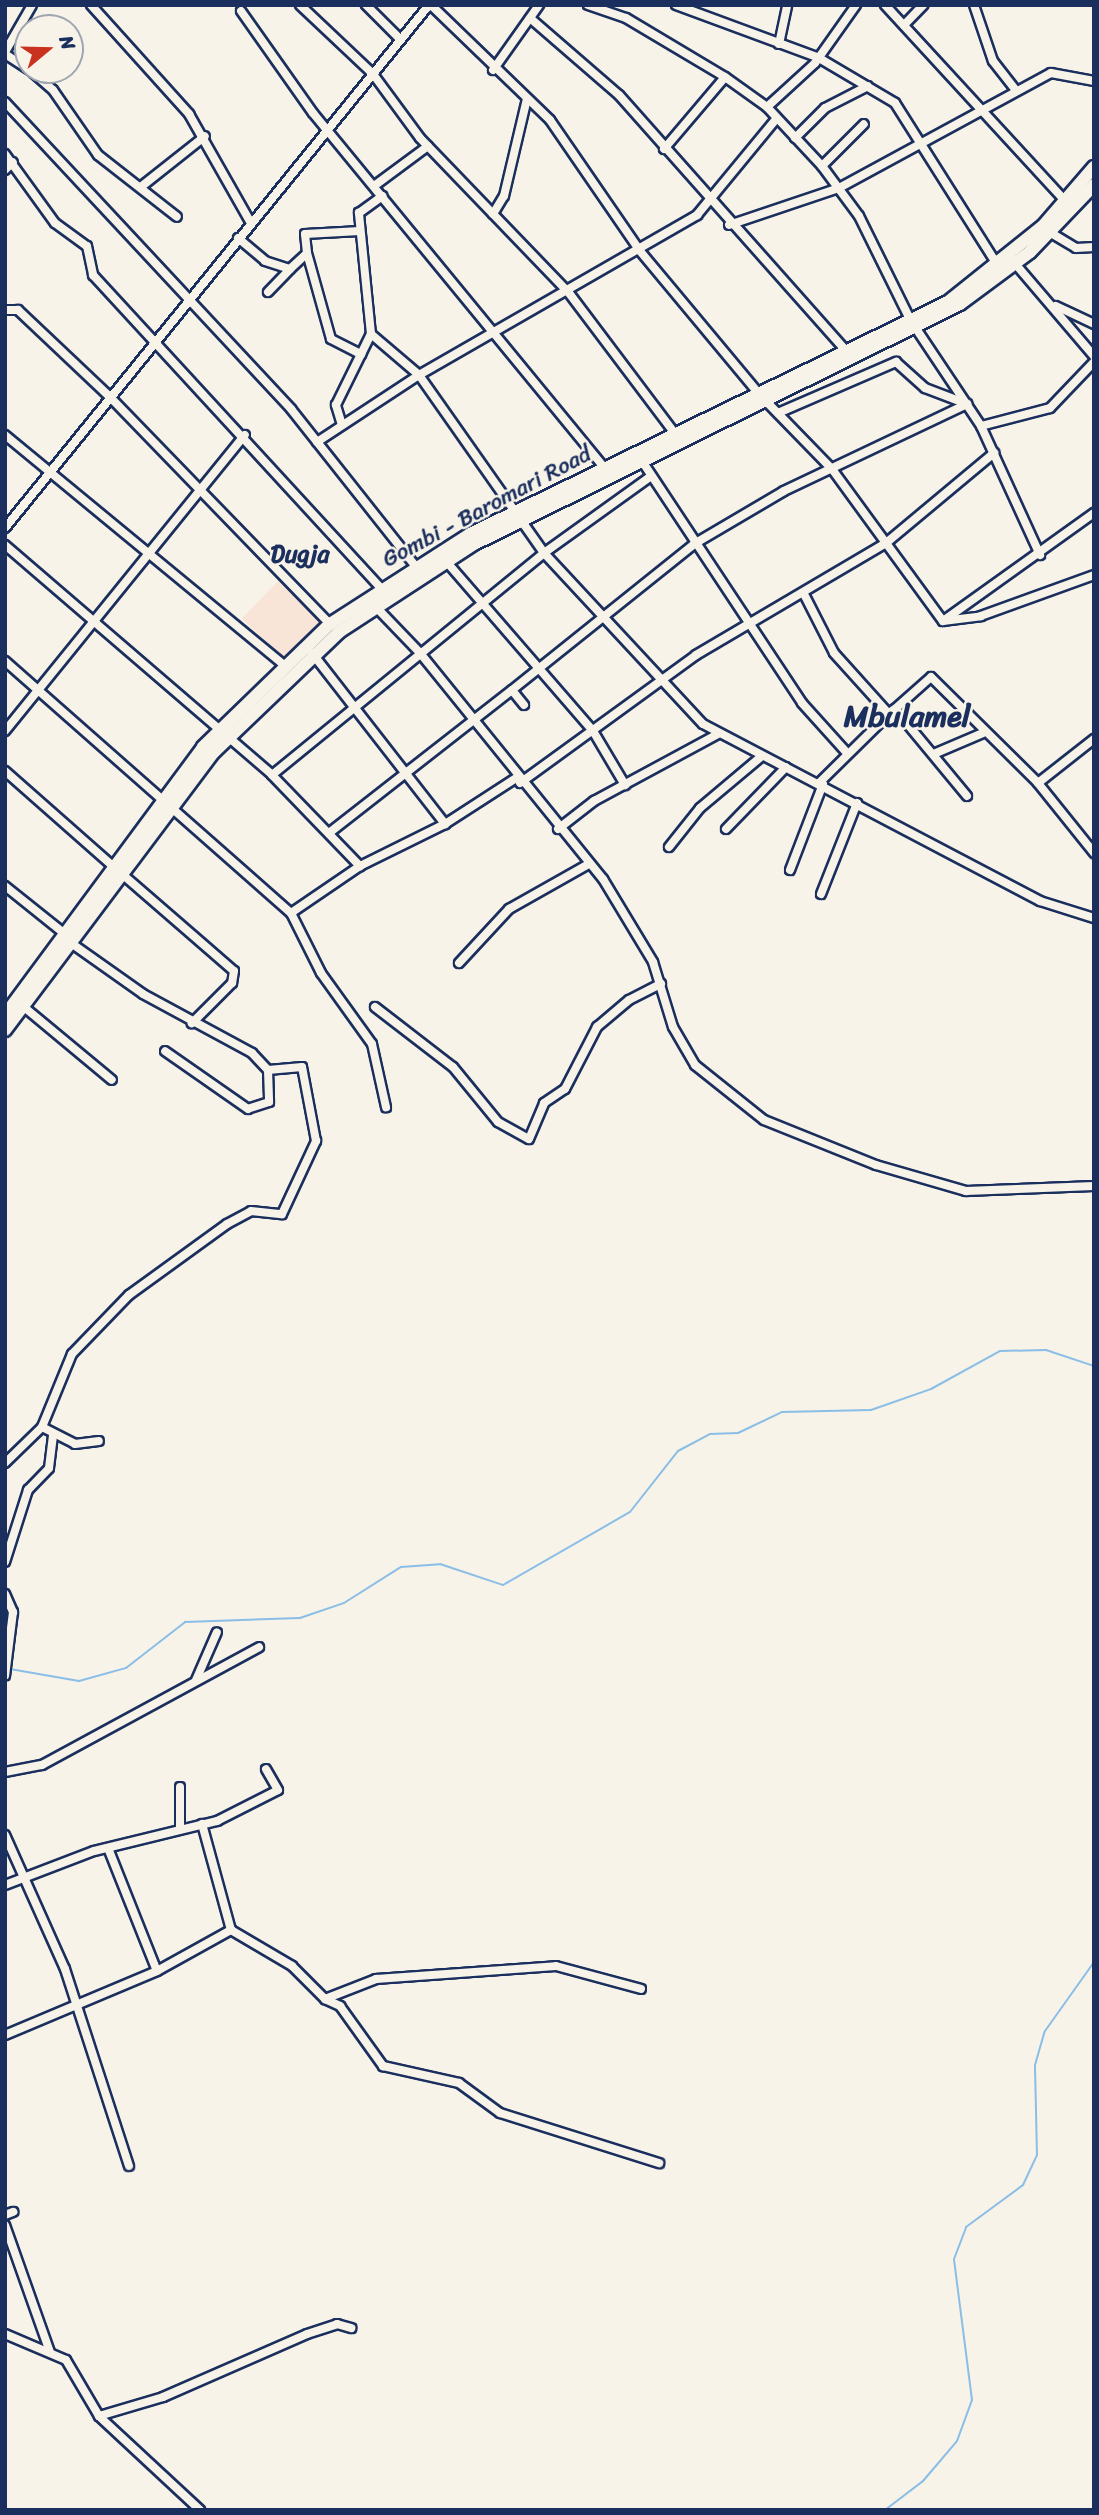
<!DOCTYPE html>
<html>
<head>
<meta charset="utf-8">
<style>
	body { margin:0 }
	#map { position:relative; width:1099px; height:2515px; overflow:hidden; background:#f7f3e8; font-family:Sriracha,sans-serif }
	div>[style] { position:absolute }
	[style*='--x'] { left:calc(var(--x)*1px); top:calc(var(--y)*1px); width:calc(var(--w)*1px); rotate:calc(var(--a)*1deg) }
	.built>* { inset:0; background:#f8e5d7; transform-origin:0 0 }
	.stream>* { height:2px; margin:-1px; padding:0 1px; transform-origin:1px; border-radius:1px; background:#8abee7 }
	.roads { filter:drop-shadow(2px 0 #1b2f5e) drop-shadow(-2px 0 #1b2f5e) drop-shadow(0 2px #1b2f5e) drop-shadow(0 -2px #1b2f5e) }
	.minor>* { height:8px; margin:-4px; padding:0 4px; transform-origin:4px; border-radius:4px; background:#f7f3e8 }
	.primary>* { height:12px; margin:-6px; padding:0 6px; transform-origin:6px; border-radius:6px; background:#f7f3e8 }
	span { translate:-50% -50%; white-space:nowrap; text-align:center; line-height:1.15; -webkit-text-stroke:5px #f7f3e8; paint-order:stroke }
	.street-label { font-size:23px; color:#1b2f5e }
	.neighbourhood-label { font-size:24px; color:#1b2f5e; font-weight:700 }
	.district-label { font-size:30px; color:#1b2f5e; font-weight:700 }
	.frame { position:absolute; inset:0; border:7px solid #1b2f5e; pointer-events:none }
	.north { position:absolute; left:14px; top:14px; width:70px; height:70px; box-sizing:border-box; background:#f7f3e8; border:2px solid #9fa5b1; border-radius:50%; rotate:71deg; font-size:19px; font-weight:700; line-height:28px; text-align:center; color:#1b2f5e }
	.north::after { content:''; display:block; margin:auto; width:24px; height:32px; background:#c8321e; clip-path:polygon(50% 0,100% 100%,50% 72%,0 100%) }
</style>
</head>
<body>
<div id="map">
	<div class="built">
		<div style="left:278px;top:581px;width:62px;height:52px;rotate:44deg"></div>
	</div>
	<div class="stream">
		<div style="--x:10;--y:1669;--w:70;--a:9.9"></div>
		<div style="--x:79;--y:1681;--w:49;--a:-15.5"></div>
		<div style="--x:126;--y:1668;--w:75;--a:-37.9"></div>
		<div style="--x:185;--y:1622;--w:115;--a:-2"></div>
		<div style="--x:300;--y:1618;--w:46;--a:-18.8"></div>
		<div style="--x:344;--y:1603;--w:67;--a:-32.3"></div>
		<div style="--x:401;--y:1567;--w:39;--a:-4"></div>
		<div style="--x:440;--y:1564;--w:66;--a:18.4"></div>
		<div style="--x:503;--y:1585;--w:146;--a:-29.9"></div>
		<div style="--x:630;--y:1512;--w:78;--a:-51.8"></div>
		<div style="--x:678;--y:1451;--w:36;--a:-28"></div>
		<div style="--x:710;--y:1434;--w:28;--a:-2"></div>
		<div style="--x:738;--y:1433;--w:49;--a:-25.5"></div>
		<div style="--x:782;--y:1412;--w:89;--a:-1.3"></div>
		<div style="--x:871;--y:1410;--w:64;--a:-19.3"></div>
		<div style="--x:931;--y:1389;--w:79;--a:-28.8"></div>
		<div style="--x:1000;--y:1351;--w:46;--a:-1.2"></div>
		<div style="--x:1046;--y:1350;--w:51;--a:18.4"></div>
		<div style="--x:885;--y:2510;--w:48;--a:-37.3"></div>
		<div style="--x:923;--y:2481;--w:52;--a:-49.6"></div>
		<div style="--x:957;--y:2441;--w:44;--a:-69.9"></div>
		<div style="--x:972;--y:2400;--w:142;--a:-97.3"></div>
		<div style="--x:954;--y:2259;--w:34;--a:-69"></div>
		<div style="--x:966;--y:2227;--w:71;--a:-36.4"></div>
		<div style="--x:1023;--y:2185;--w:33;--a:-65"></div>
		<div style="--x:1037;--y:2155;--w:90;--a:-91.3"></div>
		<div style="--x:1035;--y:2065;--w:35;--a:-74"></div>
		<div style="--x:1045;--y:2031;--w:85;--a:-54.6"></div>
	</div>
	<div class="roads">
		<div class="minor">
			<div style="--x:91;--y:5;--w:147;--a:48"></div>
			<div style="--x:189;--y:114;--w:125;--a:60.4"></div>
			<div style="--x:300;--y:5;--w:100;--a:43.4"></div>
			<div style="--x:373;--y:74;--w:79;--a:53.7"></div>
			<div style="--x:420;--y:138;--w:215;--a:46.1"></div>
			<div style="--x:569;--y:293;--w:178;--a:53"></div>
			<div style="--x:366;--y:5;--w:49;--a:45"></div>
			<div style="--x:431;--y:5;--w:165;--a:44"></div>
			<div style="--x:550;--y:120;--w:159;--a:55.5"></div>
			<div style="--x:640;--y:251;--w:187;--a:50.2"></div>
			<div style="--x:760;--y:395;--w:103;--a:45.8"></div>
			<div style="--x:832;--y:469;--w:188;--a:53.9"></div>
			<div style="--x:943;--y:621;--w:38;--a:-7"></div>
			<div style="--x:981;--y:616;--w:120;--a:-19.9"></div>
			<div style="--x:588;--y:5;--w:40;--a:18.9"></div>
			<div style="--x:626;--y:18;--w:115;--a:30.8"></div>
			<div style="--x:725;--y:77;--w:52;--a:35.5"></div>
			<div style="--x:767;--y:107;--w:81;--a:47"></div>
			<div style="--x:822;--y:166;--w:62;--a:53.5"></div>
			<div style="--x:859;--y:216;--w:117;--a:63.7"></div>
			<div style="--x:911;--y:321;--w:126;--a:56.3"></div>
			<div style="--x:981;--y:426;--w:142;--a:65.4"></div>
			<div style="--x:676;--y:5;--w:153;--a:20.3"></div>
			<div style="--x:819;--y:58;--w:88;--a:30.6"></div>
			<div style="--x:895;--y:103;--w:193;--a:57.7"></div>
			<div style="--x:885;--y:5;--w:268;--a:47.4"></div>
			<div style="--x:974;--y:5;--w:59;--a:71.3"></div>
			<div style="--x:993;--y:61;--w:37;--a:52"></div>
			<div style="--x:241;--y:11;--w:125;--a:54.8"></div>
			<div style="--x:313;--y:113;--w:460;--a:50.6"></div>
			<div style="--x:530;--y:18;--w:118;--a:40.9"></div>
			<div style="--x:619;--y:95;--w:348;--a:48.4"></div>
			<div style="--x:904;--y:25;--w:28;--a:-46"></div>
			<div style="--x:779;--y:44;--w:40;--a:-78"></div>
			<div style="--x:5;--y:52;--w:54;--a:-60.1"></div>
			<div style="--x:5;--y:54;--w:27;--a:33"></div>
			<div style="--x:30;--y:70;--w:30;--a:41"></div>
			<div style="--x:53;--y:90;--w:79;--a:55.3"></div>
			<div style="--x:98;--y:155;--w:100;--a:38.1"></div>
			<div style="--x:493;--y:70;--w:80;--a:-54.7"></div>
			<div style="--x:5;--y:102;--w:420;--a:47"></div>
			<div style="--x:291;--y:409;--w:198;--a:51.6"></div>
			<div style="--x:767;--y:107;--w:65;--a:-42.5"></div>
			<div style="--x:815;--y:63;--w:71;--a:-54.7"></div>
			<div style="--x:795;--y:138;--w:42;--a:-45"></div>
			<div style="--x:825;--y:108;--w:48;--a:-27.1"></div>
			<div style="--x:664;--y:149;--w:94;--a:-49.7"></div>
			<div style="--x:5;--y:154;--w:85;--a:54.1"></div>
			<div style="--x:55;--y:223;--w:39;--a:36"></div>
			<div style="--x:87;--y:246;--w:30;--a:78"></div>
			<div style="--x:93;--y:275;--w:424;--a:47.4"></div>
			<div style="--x:822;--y:166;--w:59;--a:-45"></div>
			<div style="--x:5;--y:170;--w:11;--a:-45"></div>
			<div style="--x:142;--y:186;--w:80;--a:-38.4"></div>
			<div style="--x:374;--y:186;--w:67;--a:-36.5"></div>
			<div style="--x:493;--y:214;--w:21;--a:-59"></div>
			<div style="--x:504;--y:196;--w:100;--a:-76.7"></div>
			<div style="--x:729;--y:225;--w:116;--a:-18.6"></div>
			<div style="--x:839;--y:188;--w:241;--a:-28.5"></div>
			<div style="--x:1051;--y:73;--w:44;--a:10.5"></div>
			<div style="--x:1051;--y:233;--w:29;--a:31"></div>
			<div style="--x:1076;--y:248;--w:18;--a:-3"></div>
			<div style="--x:238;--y:238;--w:35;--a:40"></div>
			<div style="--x:265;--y:261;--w:26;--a:18"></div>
			<div style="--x:290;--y:269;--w:23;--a:-43"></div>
			<div style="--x:307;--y:253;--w:19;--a:-96"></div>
			<div style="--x:305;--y:234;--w:55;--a:-3.1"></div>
			<div style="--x:307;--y:253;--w:89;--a:74.4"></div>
			<div style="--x:331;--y:339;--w:34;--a:27"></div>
			<div style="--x:1012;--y:260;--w:126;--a:49.5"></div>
			<div style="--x:268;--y:292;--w:32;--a:-46"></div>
			<div style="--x:1056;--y:306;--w:42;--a:25.3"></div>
			<div style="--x:5;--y:310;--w:13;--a:0"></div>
			<div style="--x:18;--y:310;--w:127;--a:43.4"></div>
			<div style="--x:110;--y:397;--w:316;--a:45.9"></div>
			<div style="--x:371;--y:334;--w:63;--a:40.5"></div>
			<div style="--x:419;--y:375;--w:218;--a:54.9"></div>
			<div style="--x:544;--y:553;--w:233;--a:47.1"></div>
			<div style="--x:703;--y:724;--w:381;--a:27.7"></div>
			<div style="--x:1040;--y:901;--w:57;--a:17.5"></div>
			<div style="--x:778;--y:413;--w:129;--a:-23.4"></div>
			<div style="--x:896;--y:362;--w:39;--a:42"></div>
			<div style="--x:925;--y:388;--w:45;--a:20.9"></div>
			<div style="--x:342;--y:425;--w:21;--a:-107"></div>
			<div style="--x:336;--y:405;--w:79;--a:-63.8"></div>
			<div style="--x:371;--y:334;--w:122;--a:-95.7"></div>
			<div style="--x:359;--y:213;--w:29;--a:-36"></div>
			<div style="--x:981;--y:426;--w:71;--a:-14.6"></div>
			<div style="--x:1050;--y:408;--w:64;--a:-46.3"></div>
			<div style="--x:5;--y:435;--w:362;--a:39.5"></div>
			<div style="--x:317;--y:442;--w:122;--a:-33.3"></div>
			<div style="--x:419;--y:375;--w:321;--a:-29.9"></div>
			<div style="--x:697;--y:215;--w:124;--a:-50.5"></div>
			<div style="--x:640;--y:458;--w:294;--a:56.5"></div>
			<div style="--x:802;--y:703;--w:67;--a:48"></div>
			<div style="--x:5;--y:528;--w:673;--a:-50.97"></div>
			<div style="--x:5;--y:545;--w:352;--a:40.7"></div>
			<div style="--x:272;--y:775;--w:127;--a:46"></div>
			<div style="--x:445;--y:560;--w:226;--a:49.1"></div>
			<div style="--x:593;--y:731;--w:63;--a:59.3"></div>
			<div style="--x:804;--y:594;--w:66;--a:63"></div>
			<div style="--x:834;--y:653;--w:82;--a:48"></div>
			<div style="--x:375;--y:606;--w:65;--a:46.2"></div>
			<div style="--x:420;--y:653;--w:291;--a:51"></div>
			<div style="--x:603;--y:879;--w:97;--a:58.9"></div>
			<div style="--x:653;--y:962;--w:68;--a:72.9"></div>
			<div style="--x:673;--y:1027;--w:44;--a:59.9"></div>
			<div style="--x:695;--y:1065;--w:88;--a:38.6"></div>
			<div style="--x:764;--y:1120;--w:121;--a:21.9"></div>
			<div style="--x:876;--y:1165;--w:94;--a:16.1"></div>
			<div style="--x:966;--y:1191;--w:128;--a:-2.2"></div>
			<div style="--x:943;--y:621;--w:186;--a:-35.6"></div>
			<div style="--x:312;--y:653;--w:217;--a:52.1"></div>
			<div style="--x:5;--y:661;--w:381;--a:41.4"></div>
			<div style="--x:291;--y:913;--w:67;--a:63.4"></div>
			<div style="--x:321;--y:973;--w:87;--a:54.3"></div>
			<div style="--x:372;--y:1044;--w:65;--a:77.5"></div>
			<div style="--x:524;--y:705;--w:19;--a:-129"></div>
			<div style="--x:512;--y:690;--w:233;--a:-38.7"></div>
			<div style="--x:694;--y:544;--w:104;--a:-30.5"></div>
			<div style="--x:784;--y:491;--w:203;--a:-25.4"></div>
			<div style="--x:5;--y:731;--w:381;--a:-51"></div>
			<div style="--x:936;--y:753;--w:51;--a:-23.1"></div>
			<div style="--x:5;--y:771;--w:147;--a:41.4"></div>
			<div style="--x:272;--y:775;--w:351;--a:-39.2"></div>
			<div style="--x:544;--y:553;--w:132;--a:-35.7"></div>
			<div style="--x:520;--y:783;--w:218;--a:-36"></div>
			<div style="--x:696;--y:655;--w:221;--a:-30.5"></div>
			<div style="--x:886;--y:543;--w:141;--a:-39.8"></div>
			<div style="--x:819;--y:783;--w:103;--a:-44.6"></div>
			<div style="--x:1038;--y:783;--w:71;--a:-38.2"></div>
			<div style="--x:967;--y:796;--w:113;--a:-129.6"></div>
			<div style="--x:895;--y:709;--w:48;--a:-41.6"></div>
			<div style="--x:931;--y:677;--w:151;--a:44.7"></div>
			<div style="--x:1038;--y:783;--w:90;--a:51.3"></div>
			<div style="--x:558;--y:829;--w:46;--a:-37.9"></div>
			<div style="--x:594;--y:801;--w:141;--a:-28.4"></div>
			<div style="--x:726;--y:829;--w:86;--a:-45.9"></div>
			<div style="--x:329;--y:833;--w:232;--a:-38"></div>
			<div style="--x:669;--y:847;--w:50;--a:-51.5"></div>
			<div style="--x:700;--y:808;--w:81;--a:-40"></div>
			<div style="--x:790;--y:870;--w:92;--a:-69"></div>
			<div style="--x:122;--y:874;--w:148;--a:40.9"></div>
			<div style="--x:234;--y:971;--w:12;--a:99"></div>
			<div style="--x:232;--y:983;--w:57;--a:135"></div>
			<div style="--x:5;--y:886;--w:77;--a:38.7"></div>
			<div style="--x:821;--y:894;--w:98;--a:-68.4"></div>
			<div style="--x:291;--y:913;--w:83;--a:-34.3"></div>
			<div style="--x:360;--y:866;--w:95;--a:-26.3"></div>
			<div style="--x:445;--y:824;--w:85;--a:-32.9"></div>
			<div style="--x:71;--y:943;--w:88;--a:35.3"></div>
			<div style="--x:143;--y:994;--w:124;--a:28.4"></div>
			<div style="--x:252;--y:1053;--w:23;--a:47"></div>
			<div style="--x:459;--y:963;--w:74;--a:-47.2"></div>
			<div style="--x:509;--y:909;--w:92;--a:-29.4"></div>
			<div style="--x:24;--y:1007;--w:114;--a:39.7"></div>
			<div style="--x:375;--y:1007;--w:98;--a:37.6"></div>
			<div style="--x:453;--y:1067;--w:71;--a:50.7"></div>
			<div style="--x:498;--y:1122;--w:35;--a:29"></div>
			<div style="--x:529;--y:1139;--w:39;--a:-67"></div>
			<div style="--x:544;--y:1103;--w:25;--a:-34"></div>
			<div style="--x:565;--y:1089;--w:70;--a:-62.7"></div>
			<div style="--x:597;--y:1027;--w:42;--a:-40.2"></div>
			<div style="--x:629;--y:1000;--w:36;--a:-27"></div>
			<div style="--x:42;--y:1427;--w:37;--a:27"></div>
			<div style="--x:75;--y:1444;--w:24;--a:-7"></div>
			<div style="--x:5;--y:1463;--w:52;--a:-44.2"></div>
			<div style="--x:42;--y:1427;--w:79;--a:-67.7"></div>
			<div style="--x:72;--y:1354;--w:82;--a:-46"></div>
			<div style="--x:129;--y:1295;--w:121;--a:-35.9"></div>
			<div style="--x:227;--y:1224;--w:27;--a:-28"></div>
			<div style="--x:251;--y:1211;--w:31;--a:6"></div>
			<div style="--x:282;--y:1214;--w:81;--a:-65"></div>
			<div style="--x:316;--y:1141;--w:75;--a:-100.7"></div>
			<div style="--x:302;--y:1067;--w:34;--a:175"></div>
			<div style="--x:268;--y:1070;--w:32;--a:88"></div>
			<div style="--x:269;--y:1102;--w:22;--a:162"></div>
			<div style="--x:248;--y:1109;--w:101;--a:-145.1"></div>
			<div style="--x:5;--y:1562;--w:76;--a:-72.3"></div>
			<div style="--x:28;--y:1490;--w:30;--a:-46"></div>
			<div style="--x:49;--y:1468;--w:33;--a:-83"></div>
			<div style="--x:5;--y:1594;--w:20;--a:66"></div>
			<div style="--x:13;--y:1612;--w:64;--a:97.1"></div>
			<div style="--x:196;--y:1680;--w:52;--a:-66.4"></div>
			<div style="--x:5;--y:1772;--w:38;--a:-11"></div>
			<div style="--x:42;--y:1765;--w:247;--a:-28.5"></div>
			<div style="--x:180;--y:1829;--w:42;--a:-90"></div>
			<div style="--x:5;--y:1835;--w:147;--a:65.9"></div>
			<div style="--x:65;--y:1969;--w:207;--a:72"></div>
			<div style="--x:108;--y:1848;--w:132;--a:68.3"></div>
			<div style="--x:5;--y:1885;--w:95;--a:-20.9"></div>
			<div style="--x:94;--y:1851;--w:127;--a:-13.7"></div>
			<div style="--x:217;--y:1821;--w:68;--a:-26.9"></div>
			<div style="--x:278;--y:1790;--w:24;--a:-120"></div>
			<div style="--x:231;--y:1930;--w:71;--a:30.5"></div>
			<div style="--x:292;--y:1966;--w:47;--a:45"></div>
			<div style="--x:325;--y:1999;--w:55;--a:-21.4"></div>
			<div style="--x:376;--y:1979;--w:180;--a:-4.1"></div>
			<div style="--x:556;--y:1966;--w:88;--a:15.1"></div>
			<div style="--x:325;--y:1999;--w:17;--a:25"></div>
			<div style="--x:340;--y:2006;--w:74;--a:54.4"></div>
			<div style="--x:383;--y:2066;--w:78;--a:12.6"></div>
			<div style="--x:459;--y:2083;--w:51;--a:36.2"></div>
			<div style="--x:500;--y:2113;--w:167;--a:17.5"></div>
			<div style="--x:5;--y:2035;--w:165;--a:-22.8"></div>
			<div style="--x:157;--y:1971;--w:85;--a:-29"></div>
			<div style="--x:231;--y:1930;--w:110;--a:-105.3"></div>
			<div style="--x:5;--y:2215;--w:9;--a:-21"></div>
			<div style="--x:5;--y:2225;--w:135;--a:70.5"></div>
			<div style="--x:5;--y:2334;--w:66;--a:23.1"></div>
			<div style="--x:66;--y:2360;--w:65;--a:59.5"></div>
			<div style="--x:200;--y:2510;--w:138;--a:-137.1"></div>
			<div style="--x:99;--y:2416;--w:67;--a:-16.5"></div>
			<div style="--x:163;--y:2397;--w:157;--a:-23.6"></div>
			<div style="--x:307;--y:2334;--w:32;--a:-18"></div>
			<div style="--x:337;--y:2324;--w:15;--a:16"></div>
		</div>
		<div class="primary">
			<div style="--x:5;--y:1015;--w:333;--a:-53.5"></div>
			<div style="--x:203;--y:747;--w:177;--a:-44.1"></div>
			<div style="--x:330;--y:624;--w:166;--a:-32.7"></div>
			<div style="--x:470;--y:534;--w:531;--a:-25.89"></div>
			<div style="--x:948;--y:302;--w:122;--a:-38.7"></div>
			<div style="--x:1043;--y:226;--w:78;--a:-49.2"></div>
			<div style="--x:5;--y:1030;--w:348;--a:-53.1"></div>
			<div style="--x:214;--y:752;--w:173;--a:-43.8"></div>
			<div style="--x:339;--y:632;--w:161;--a:-33.1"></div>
			<div style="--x:474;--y:544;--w:542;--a:-26.28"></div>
			<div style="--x:960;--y:304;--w:87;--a:-36.6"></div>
			<div style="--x:1030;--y:252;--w:93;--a:-46.3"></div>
		</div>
	</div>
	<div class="street-label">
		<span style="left:487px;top:507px;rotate:-28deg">Gombi - Baromari Road</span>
	</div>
	<div class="neighbourhood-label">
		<span style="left:300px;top:555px">Dugja</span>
	</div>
	<div class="district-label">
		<span style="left:907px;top:716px">Mbulamel</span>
	</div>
	<div class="frame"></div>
	<div class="north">N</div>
</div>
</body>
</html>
